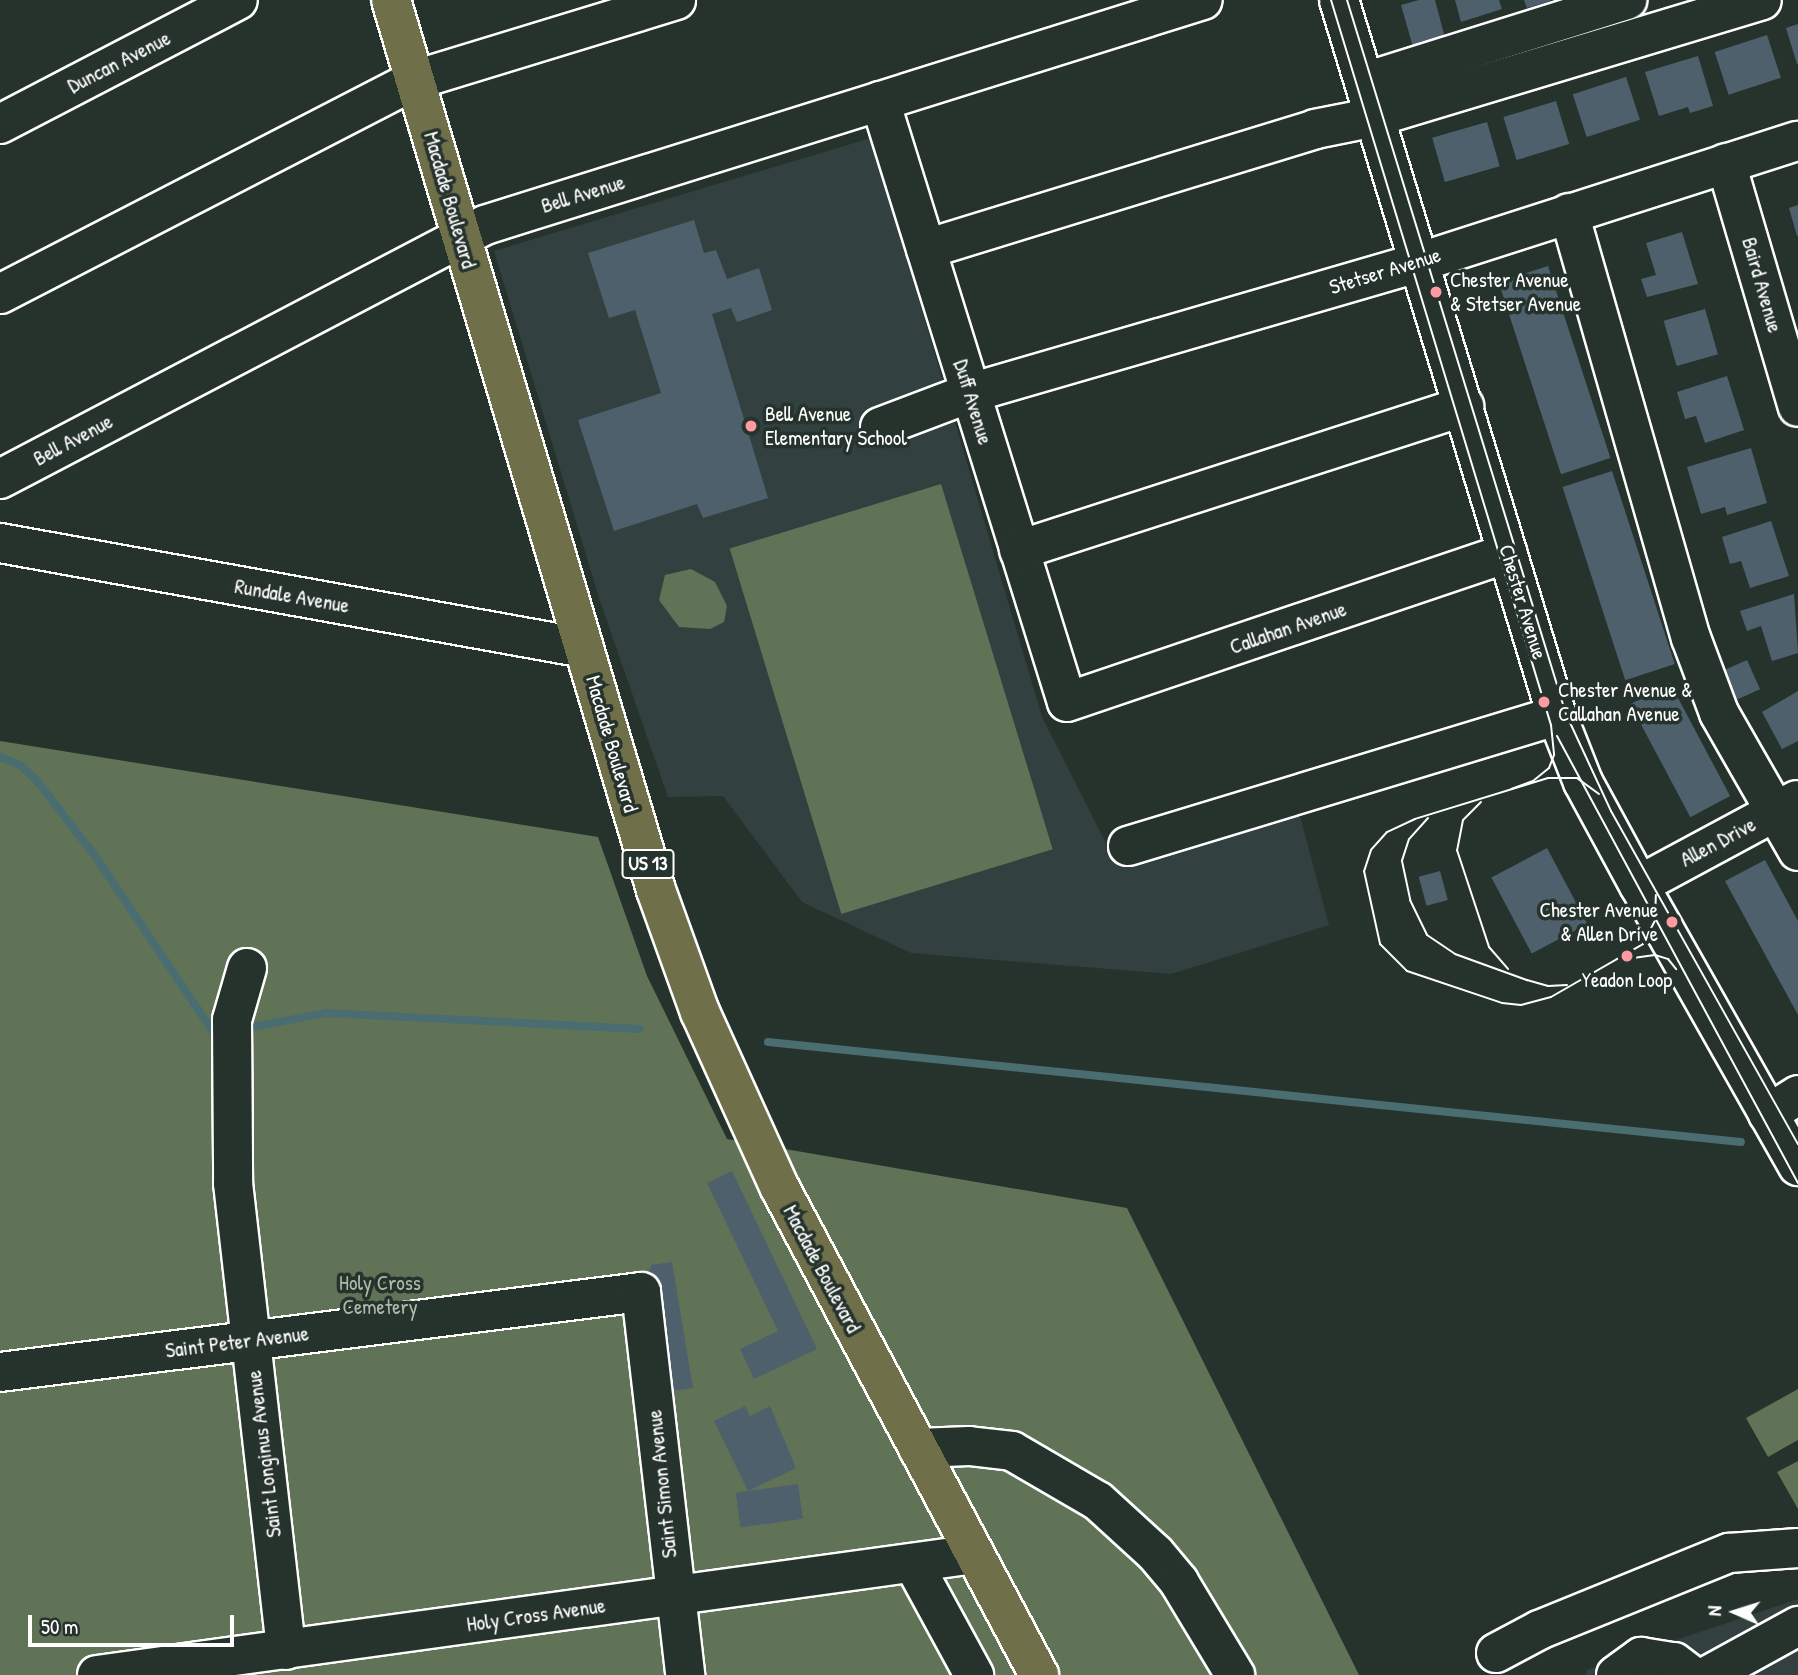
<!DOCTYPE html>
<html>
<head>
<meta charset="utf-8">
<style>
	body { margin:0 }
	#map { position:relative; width:1798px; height:1675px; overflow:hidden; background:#26332d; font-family:"Patrick Hand",sans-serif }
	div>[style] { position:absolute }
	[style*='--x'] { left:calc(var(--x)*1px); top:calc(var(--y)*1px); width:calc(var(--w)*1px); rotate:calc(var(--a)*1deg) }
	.built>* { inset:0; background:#324040 }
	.green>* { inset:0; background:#607356; transform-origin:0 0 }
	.stream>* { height:8px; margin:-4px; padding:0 4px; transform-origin:4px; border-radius:4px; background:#496d70 }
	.building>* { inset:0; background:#4e606b; transform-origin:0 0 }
	.roads { filter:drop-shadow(2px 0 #fff) drop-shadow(-2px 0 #fff) drop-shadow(0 2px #fff) drop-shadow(0 -2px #fff) }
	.minor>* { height:38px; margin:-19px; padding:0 19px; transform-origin:19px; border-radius:19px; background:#26332d }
	.major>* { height:38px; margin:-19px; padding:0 19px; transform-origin:19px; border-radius:19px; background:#6f704a }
	.tram>* { height:2px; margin:-1px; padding:0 1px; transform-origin:1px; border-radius:1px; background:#fff }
	.dots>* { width:19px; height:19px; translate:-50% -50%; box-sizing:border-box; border:4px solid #26332d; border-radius:50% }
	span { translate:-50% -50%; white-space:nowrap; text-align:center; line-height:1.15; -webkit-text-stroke:7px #26332d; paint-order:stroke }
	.shield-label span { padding:2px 5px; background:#26332d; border:2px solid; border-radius:5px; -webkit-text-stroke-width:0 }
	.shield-label { font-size:19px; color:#fff; font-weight:700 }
	.street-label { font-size:21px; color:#fff }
	.poi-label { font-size:21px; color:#fff }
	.left { translate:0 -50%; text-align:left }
	.right { translate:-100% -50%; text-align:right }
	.park-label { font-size:21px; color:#b0b9aa }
	.north { position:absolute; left:1700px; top:1577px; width:70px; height:70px; -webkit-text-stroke:5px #26332d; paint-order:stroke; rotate:273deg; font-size:19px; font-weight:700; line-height:28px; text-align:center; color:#fff }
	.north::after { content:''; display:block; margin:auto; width:24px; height:32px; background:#fff; clip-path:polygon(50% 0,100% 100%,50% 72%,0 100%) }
	.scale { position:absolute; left:28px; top:1615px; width:206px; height:32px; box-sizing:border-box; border:4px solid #fff; border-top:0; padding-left:9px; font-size:21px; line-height:24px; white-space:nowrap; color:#fff; -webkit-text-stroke:5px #26332d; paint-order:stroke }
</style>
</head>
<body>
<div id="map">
	<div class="built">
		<div style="clip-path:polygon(871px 138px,1042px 717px,1114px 859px,1297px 805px,1329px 925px,1171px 974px,911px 953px,802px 902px,723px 796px,668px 797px,600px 601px,494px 251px)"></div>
		<div style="clip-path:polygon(1798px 1599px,1798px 1675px,1585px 1675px,1587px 1670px)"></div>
	</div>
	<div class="green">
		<div style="left:941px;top:484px;width:382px;height:221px;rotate:73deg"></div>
		<div style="clip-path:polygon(691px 569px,715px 582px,727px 606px,724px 622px,710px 629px,679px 627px,659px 600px,665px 575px)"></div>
		<div style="clip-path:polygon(0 741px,598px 837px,647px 976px,727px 1139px,1127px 1208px,1359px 1675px,0 1675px)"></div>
		<div style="clip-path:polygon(1798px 1389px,1798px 1440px,1768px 1457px,1746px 1418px)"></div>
		<div style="clip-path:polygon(1798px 1461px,1798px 1509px,1777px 1472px)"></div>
	</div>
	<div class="stream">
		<div style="--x:0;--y:757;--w:22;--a:22"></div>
		<div style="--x:20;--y:765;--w:23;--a:43"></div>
		<div style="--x:37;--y:781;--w:96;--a:52.2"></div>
		<div style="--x:96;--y:857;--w:211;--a:56.2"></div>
		<div style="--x:213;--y:1032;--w:9;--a:-6"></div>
		<div style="--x:242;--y:1029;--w:86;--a:-10.8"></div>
		<div style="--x:326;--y:1013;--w:314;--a:2.9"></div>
		<div style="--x:768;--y:1042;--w:978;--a:5.87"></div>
	</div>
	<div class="building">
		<div style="clip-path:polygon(1419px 0,1435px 0,1445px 38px,1413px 47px,1401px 5px)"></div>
		<div style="clip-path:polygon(1455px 0,1499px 0,1502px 9px,1461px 22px)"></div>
		<div style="clip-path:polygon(1524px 0,1550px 0,1550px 1px,1527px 8px)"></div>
		<div style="clip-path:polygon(1798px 24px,1798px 64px,1797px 64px,1786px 28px)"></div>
		<div style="left:1767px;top:35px;width:45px;height:55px;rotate:72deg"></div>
		<div style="clip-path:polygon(1698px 56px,1713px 106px,1690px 113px,1688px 107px,1659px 116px,1645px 72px)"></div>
		<div style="left:1626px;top:77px;width:45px;height:56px;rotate:72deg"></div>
		<div style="left:1556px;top:101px;width:45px;height:55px;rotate:73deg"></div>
		<div style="left:1487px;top:122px;width:46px;height:57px;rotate:74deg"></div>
		<div style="clip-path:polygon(1798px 205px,1798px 236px,1797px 236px,1789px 208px)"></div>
		<div style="clip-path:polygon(694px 220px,704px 253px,716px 250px,727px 279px,759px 268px,772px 310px,737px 322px,731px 308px,712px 314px,768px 498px,703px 518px,697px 504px,614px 531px,578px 420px,661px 393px,635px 310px,609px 318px,588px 253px)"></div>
		<div style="clip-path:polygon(1682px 232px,1698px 284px,1647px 297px,1641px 279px,1656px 275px,1646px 243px)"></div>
		<div style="left:1548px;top:266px;width:202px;height:52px;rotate:72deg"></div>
		<div style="left:1705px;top:309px;width:47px;height:43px;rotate:74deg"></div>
		<div style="clip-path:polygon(1727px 376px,1744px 430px,1705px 443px,1696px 416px,1685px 419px,1677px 392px)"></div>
		<div style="clip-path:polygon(1751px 448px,1767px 503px,1727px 515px,1725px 507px,1701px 514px,1687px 467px)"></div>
		<div style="left:1612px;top:471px;width:203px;height:52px;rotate:72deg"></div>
		<div style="clip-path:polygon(1771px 521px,1789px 576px,1750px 588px,1741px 561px,1730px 564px,1722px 537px)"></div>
		<div style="clip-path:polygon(1794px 594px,1798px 653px,1772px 661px,1761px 626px,1747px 631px,1740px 611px)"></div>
		<div style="left:1747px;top:660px;width:32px;height:27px;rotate:66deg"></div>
		<div style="left:1670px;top:683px;width:128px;height:45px;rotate:62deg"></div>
		<div style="clip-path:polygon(1798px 691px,1798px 741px,1782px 749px,1762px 712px)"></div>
		<div style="left:1547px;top:848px;width:86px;height:63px;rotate:62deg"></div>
		<div style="clip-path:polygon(1765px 860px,1798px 921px,1798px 1015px,1725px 881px)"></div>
		<div style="left:1440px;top:871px;width:30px;height:22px;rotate:75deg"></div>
		<div style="clip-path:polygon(732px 1171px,817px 1349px,754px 1379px,740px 1349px,778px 1331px,707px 1183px)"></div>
		<div style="clip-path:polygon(672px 1262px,693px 1388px,666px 1392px,649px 1275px,651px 1265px)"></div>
		<div style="clip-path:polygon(745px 1406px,750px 1416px,770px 1406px,796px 1468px,748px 1491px,714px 1421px)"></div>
		<div style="left:798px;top:1484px;width:35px;height:63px;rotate:82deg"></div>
	</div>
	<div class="roads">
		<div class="minor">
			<div style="--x:1339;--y:0;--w:748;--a:73.07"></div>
			<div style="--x:1557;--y:716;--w:71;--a:68.5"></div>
			<div style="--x:1583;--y:782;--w:117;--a:61.5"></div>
			<div style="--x:1639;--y:885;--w:323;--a:60.5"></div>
			<div style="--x:1365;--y:82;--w:275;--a:-17.4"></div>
			<div style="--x:880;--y:101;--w:629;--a:72.72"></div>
			<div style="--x:1067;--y:702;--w:465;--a:-18.7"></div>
			<div style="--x:0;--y:124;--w:268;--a:-27.5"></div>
			<div style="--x:1726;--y:163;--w:254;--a:73.6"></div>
			<div style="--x:1569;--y:213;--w:442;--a:74"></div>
			<div style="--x:1691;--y:638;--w:80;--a:69.5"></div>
			<div style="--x:1719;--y:713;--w:159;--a:60.2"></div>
			<div style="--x:926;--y:249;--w:407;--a:-17.1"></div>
			<div style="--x:1315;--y:129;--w:61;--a:-11.3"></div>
			<div style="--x:1375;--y:117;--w:404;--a:-16.8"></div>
			<div style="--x:0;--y:294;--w:467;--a:-27.3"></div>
			<div style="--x:415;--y:80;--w:273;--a:-17"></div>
			<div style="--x:880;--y:427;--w:96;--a:-20.7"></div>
			<div style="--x:970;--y:393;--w:469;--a:-16.2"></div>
			<div style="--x:1420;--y:262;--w:397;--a:-17.8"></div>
			<div style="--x:0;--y:479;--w:547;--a:-27.64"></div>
			<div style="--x:485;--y:225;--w:752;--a:-17.4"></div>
			<div style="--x:0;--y:543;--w:593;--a:10.19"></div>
			<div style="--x:1019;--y:550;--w:468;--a:-17.9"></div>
			<div style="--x:1128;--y:846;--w:448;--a:-16.9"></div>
			<div style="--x:1639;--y:885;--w:179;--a:-28.3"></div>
			<div style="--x:247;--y:968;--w:54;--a:106.1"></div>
			<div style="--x:232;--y:1020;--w:163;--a:89.6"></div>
			<div style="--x:233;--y:1183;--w:470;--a:83.5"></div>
			<div style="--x:1768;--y:1114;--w:36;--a:-32"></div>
			<div style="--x:0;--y:1372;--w:646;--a:-7.11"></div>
			<div style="--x:641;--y:1292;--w:386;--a:83.4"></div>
			<div style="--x:918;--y:1448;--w:51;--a:-2.2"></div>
			<div style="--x:969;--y:1446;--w:43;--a:6.6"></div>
			<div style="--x:1012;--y:1451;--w:99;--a:30.2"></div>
			<div style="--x:1098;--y:1501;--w:77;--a:42.4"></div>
			<div style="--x:1155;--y:1553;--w:38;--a:50"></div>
			<div style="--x:1179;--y:1582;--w:109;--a:58.9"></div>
			<div style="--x:913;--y:1563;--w:128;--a:61.4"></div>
			<div style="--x:1496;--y:1653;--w:49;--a:-28.1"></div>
			<div style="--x:1539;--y:1630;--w:205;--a:-22.1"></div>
			<div style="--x:1729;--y:1553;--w:69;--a:-4.1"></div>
			<div style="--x:97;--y:1675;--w:886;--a:-7.85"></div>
			<div style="--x:1616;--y:1675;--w:31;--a:-36"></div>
			<div style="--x:1641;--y:1657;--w:33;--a:9"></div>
			<div style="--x:1674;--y:1662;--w:21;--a:37"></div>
			<div style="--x:1709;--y:1675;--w:102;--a:-28.8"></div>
		</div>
		<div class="major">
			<div style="--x:391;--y:0;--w:929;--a:73.42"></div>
			<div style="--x:656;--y:890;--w:130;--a:70.2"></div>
			<div style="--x:700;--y:1012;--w:193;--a:65.6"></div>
			<div style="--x:780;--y:1188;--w:552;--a:61.99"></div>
		</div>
	</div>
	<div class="tram">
		<div style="--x:1331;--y:0;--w:758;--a:73.12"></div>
		<div style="--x:1551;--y:725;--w:30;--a:84"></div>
		<div style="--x:1554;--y:755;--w:14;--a:111"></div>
		<div style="--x:1549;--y:768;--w:21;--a:141"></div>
		<div style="--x:1533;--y:781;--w:23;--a:160"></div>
		<div style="--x:1347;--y:0;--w:747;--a:72.95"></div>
		<div style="--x:1566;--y:714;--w:107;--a:65.1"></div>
		<div style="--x:1611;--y:811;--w:382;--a:60.7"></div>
		<div style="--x:1557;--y:736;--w:508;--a:61.67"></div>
		<div style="--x:1599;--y:794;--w:27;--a:-144"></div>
		<div style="--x:1577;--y:778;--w:29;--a:180"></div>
		<div style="--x:1548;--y:778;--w:139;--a:162.9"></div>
		<div style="--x:1415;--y:819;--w:31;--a:155"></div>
		<div style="--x:1387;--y:832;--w:24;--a:132"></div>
		<div style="--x:1371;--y:850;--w:22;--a:108"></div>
		<div style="--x:1364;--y:871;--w:75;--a:77.6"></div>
		<div style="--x:1380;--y:944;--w:38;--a:45"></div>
		<div style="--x:1407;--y:971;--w:100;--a:18.6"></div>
		<div style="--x:1502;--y:1003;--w:19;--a:6"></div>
		<div style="--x:1521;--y:1005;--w:31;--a:-15"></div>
		<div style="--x:1551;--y:997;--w:106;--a:-29.9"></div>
		<div style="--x:1643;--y:944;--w:27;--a:-63"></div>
		<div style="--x:1655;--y:920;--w:25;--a:-88"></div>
		<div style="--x:1481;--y:802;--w:25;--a:135"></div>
		<div style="--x:1463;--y:820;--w:31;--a:101"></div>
		<div style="--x:1457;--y:850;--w:102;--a:71.7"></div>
		<div style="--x:1489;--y:947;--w:29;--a:49"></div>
		<div style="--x:1428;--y:818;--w:28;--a:132"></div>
		<div style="--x:1409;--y:839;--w:23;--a:108"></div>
		<div style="--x:1402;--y:861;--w:40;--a:78"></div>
		<div style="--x:1410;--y:900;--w:39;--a:64"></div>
		<div style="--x:1427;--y:935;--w:34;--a:34"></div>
		<div style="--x:1455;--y:954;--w:77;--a:19.9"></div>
		<div style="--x:1527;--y:980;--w:22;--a:16"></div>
		<div style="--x:1548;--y:986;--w:19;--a:-3"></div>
		<div style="--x:1626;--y:959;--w:29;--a:-8"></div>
		<div style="--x:1655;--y:955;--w:14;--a:17"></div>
		<div style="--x:1668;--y:959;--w:13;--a:51"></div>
	</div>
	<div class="dots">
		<div style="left:1436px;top:292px;background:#ff9aa2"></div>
		<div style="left:751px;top:426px;background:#ff9aa2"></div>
		<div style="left:1544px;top:702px;background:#ff9aa2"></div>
		<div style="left:1672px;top:922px;background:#ff9aa2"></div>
		<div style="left:1627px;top:956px;background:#ff9aa2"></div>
	</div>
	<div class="shield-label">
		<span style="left:648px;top:864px">US 13</span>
	</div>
	<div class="street-label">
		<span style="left:119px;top:62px;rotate:-27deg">Duncan Avenue</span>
		<span style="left:583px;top:194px;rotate:-17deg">Bell Avenue</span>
		<span style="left:450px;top:200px;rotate:74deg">Macdade Boulevard</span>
		<span style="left:1385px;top:271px;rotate:-17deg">Stetser Avenue</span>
		<span style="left:1762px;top:285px;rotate:74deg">Baird Avenue</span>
		<span style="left:973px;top:402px;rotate:73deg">Duff Avenue</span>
		<span style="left:73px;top:440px;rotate:-28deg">Bell Avenue</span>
		<span style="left:292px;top:596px;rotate:10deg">Rundale Avenue</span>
		<span style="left:1523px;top:602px;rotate:73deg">Chester Avenue</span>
		<span style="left:1288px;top:628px;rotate:-19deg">Callahan Avenue</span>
		<span style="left:612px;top:744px;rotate:74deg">Macdade Boulevard</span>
		<span style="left:1718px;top:842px;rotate:-28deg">Allen Drive</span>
		<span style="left:822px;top:1269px;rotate:62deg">Macdade Boulevard</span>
		<span style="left:237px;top:1342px;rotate:-7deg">Saint Peter Avenue</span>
		<span style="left:264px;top:1454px;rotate:-97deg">Saint Longinus Avenue</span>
		<span style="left:662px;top:1484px;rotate:-96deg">Saint Simon Avenue</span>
		<span style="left:536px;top:1615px;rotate:-8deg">Holy Cross Avenue</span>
	</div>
	<div class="poi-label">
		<span class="left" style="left:1450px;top:292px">Chester Avenue<br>&amp; Stetser Avenue</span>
		<span class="left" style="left:765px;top:426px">Bell Avenue<br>Elementary School</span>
		<span class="left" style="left:1558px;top:702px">Chester Avenue &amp;<br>Callahan Avenue</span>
		<span class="right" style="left:1658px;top:922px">Chester Avenue<br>&amp; Allen Drive</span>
		<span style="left:1627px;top:980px">Yeadon Loop</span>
	</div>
	<div class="park-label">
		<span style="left:380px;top:1295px">Holy Cross<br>Cemetery</span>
	</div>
	<div class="north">N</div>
	<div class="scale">50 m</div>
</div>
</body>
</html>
